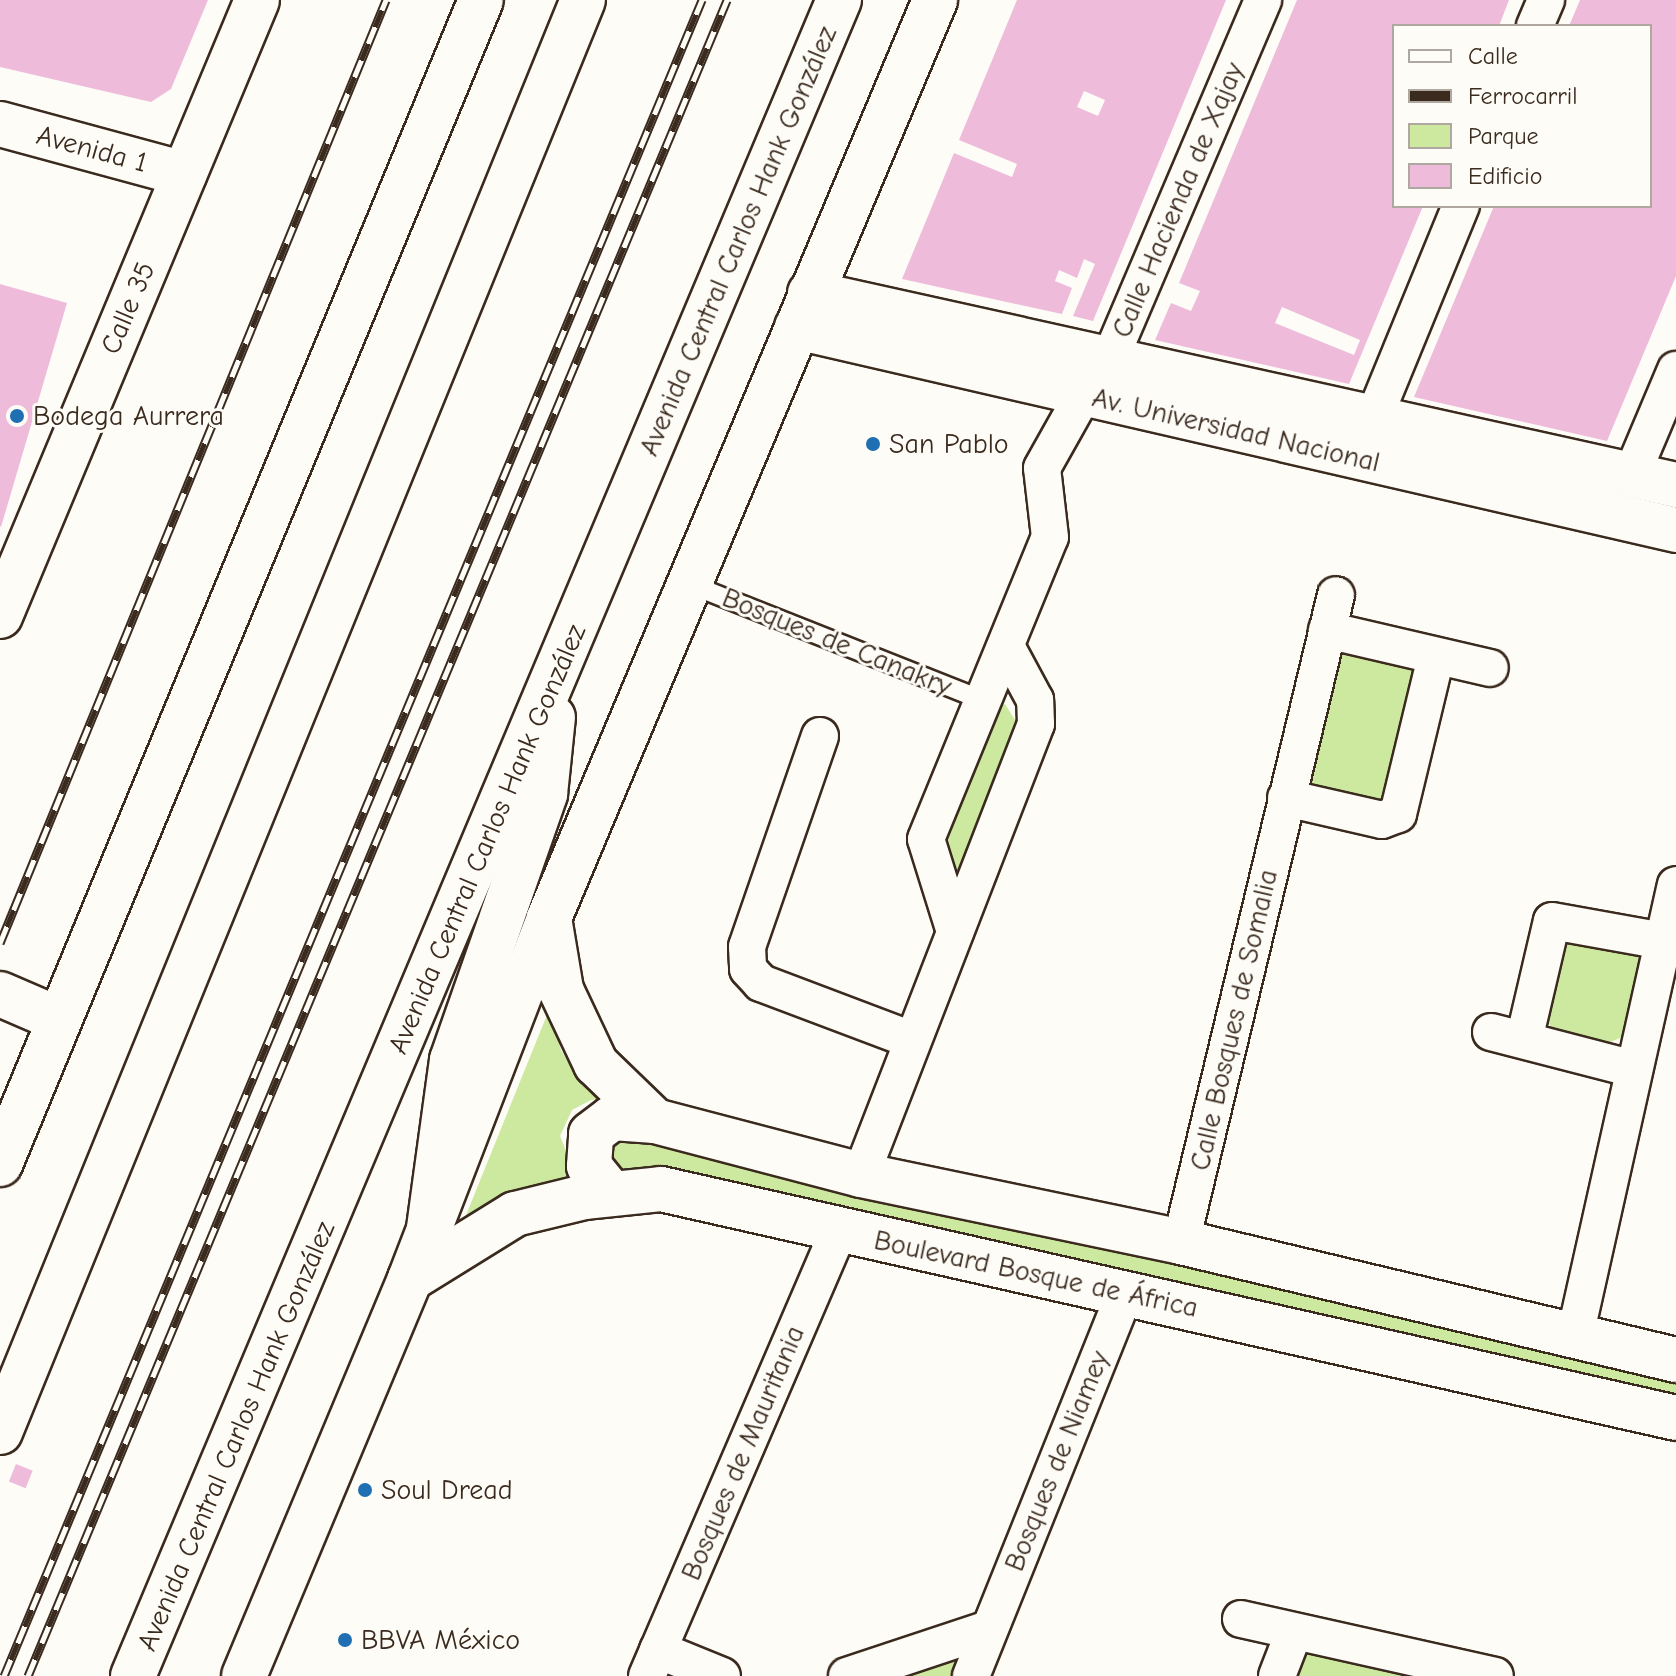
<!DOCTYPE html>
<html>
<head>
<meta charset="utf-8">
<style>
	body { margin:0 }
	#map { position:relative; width:1676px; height:1676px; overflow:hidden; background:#fdfcf7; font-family:"Comic Neue",sans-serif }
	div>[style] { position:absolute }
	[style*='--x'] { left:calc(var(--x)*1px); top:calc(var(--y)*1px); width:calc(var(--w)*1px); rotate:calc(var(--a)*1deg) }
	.green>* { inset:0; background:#cde9a0; transform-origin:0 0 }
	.building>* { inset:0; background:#eebcda; transform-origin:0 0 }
	.roads { filter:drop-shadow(2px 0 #3b2a1e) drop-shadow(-2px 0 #3b2a1e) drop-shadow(0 2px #3b2a1e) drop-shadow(0 -2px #3b2a1e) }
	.service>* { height:18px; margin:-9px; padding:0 9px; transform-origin:9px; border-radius:9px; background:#fdfcf7 }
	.minor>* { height:36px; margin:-18px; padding:0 18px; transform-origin:18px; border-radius:18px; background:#fdfcf7 }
	.tertiary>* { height:44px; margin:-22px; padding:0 22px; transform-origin:22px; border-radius:22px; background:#fdfcf7 }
	.secondary>* { height:44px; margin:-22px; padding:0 22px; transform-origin:22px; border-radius:22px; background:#fdfcf7 }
	.motorway>* { height:44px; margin:-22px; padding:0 22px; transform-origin:22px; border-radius:22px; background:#fdfcf7 }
	.rail>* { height:9px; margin-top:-4.5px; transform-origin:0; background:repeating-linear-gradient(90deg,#fdfcf7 0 18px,#3b2a1e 0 36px); box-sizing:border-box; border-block:2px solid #3b2a1e }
	.dots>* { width:22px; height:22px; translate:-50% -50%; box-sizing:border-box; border:4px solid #fdfcf7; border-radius:50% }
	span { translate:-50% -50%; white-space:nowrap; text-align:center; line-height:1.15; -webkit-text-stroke:6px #fdfcf7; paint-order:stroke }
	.street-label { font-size:28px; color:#3b2a1e }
	.poi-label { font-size:28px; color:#3b2a1e }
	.left { translate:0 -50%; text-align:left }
	.legend { position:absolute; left:1392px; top:24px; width:260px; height:184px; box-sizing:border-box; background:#fdfcf7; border:2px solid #afa8a0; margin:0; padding:10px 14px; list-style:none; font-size:24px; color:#3b2a1e }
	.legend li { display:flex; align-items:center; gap:16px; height:40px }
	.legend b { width:40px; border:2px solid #afa8a0 }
</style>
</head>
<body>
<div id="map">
	<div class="green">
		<div style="left:1333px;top:648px;width:88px;height:142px;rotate:15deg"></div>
		<div style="clip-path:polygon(1005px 704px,1020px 728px,965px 875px,954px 880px,936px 858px,993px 711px)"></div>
		<div style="clip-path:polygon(1556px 939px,1642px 951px,1642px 991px,1630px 1034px,1598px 1047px,1560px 1041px,1544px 1016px)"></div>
		<div style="clip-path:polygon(549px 1010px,561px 1050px,574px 1072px,619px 1097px,591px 1100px,572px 1110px,560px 1136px,568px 1156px,567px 1179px,508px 1191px,460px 1230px)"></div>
		<div style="clip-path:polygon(610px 1133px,1676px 1377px,1676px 1404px,611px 1178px)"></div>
		<div style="clip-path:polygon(1314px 1651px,1430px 1676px,1291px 1676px,1295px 1661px)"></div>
		<div style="clip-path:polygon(958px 1657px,951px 1676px,901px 1676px)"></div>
	</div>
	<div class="building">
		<div style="clip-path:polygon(0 0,208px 0,171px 89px,151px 102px,0 67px)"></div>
		<div style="clip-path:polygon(evenodd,1017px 0,1226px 0,1093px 321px,1073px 316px,1095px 264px,1084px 259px,1077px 278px,1059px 270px,1055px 281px,1072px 288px,1062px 314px,902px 279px,954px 153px,1012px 177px,1017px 164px,959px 140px,1017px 0,1084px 91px,1105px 100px,1098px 116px,1077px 107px,1084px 91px)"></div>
		<div style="clip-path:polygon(evenodd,1297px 0,1509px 0,1499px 26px,1394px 26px,1394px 206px,1423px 206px,1349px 384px,1155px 340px,1171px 303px,1191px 311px,1200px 291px,1179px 283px,1297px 0,1282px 307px,1360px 340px,1354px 355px,1275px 323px,1282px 307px)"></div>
		<div style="clip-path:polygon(1580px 0,1676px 0,1676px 276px,1607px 441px,1414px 397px,1494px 206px,1650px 206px,1650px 26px,1569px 26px)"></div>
		<div style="clip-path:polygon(0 284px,67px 303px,1px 527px,0 526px)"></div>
		<div style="left:16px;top:1464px;width:18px;height:19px;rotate:22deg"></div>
	</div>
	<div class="roads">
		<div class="service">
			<div style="--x:692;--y:585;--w:313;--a:21.6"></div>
		</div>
		<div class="minor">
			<div style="--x:1535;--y:26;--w:28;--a:-67"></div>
			<div style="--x:1364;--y:442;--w:255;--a:-67.7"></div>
			<div style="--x:1632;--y:474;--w:113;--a:-67.1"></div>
			<div style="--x:1327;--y:630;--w:167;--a:13.1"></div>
			<div style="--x:820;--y:736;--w:223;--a:109.1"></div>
			<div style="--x:747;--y:947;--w:22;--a:87"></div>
			<div style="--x:748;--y:969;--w:19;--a:47"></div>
			<div style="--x:761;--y:983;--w:161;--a:20.7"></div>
			<div style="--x:1286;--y:798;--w:98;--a:12.9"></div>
			<div style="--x:1382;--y:820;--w:17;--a:-21"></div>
			<div style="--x:1398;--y:814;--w:162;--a:-76.4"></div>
			<div style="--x:955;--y:932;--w:97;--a:-107.3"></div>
			<div style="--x:926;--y:839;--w:326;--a:-67.7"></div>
			<div style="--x:1050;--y:537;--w:69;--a:-96.6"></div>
			<div style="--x:1042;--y:468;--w:84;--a:-60.7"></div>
			<div style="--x:1083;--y:395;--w:45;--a:-53.1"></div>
			<div style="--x:1110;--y:359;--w:390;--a:-66.9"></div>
			<div style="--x:1491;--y:1032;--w:148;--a:14.5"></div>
			<div style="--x:1524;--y:1040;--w:122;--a:-76.8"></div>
			<div style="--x:1552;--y:921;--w:113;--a:10.2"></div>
			<div style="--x:861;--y:1175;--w:484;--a:-68.8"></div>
			<div style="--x:1036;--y:724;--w:24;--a:-92"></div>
			<div style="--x:1035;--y:700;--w:59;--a:-118.3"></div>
			<div style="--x:1181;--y:1242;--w:665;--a:-76.53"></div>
			<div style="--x:1575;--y:1336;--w:462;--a:-77.4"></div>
			<div style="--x:1241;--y:1619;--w:260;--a:12.6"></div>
			<div style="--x:658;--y:1650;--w:69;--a:22.1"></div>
			<div style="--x:647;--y:1676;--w:485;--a:-66.7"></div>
			<div style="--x:847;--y:1676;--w:149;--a:-18.4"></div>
			<div style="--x:971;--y:1676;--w:414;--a:-68.1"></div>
			<div style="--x:1277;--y:1676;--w:47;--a:-68.9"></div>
		</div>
		<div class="tertiary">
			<div style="--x:0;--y:124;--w:191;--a:15.2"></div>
			<div style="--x:810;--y:293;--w:887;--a:12.5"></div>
			<div style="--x:797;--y:327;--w:902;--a:13"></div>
			<div style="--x:0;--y:616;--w:667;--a:-67.35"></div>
			<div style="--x:549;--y:918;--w:73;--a:80.5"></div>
			<div style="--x:561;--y:990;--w:82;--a:64.7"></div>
			<div style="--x:596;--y:1064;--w:82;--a:44"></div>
			<div style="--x:655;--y:1121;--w:213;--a:14.7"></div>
			<div style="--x:861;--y:1175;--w:327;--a:11.8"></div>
			<div style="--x:1181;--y:1242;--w:509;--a:13.41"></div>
			<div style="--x:0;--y:994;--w:63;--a:23.3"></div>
			<div style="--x:611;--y:1193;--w:35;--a:-129"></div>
			<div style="--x:589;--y:1166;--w:32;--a:-86"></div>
			<div style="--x:591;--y:1134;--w:26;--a:-37"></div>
			<div style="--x:612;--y:1118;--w:43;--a:4"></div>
			<div style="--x:410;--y:1279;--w:123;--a:-31.8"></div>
			<div style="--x:515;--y:1214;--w:71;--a:-13.8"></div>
			<div style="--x:584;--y:1197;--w:77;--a:-5.9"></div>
			<div style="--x:661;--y:1189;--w:1041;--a:12.71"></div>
		</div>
		<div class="secondary">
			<div style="--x:0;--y:1164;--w:1259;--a:-67.55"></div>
			<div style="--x:244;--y:1676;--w:430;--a:-67.3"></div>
			<div style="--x:410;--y:1279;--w:387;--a:-68.9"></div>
			<div style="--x:549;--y:918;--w:996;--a:-67.19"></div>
		</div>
		<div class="motorway">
			<div style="--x:429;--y:1228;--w:170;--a:-82.2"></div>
			<div style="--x:452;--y:1060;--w:282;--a:-70.7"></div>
			<div style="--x:545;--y:794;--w:77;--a:-84.1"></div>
			<div style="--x:0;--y:1432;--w:1546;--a:-67.85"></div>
			<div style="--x:133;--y:1676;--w:1819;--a:-67.16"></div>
		</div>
	</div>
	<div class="rail">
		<div style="--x:0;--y:943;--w:1019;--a:-67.74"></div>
		<div style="--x:4;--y:1676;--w:1816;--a:-67.39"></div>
		<div style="--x:28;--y:1676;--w:1816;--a:-67.36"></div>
	</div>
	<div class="dots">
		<div style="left:17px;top:416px;background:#1f6fb2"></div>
		<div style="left:873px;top:444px;background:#1f6fb2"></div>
		<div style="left:365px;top:1490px;background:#1f6fb2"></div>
		<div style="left:345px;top:1640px;background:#1f6fb2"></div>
	</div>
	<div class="street-label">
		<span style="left:92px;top:149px;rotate:15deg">Avenida 1</span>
		<span style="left:1178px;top:200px;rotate:-67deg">Calle Hacienda de Xajay</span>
		<span style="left:738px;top:241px;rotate:-67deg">Avenida Central Carlos Hank González</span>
		<span style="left:128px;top:308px;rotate:-67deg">Calle 35</span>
		<span style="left:1236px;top:430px;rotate:13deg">Av. Universidad Nacional</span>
		<span style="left:837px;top:642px;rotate:22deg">Bosques de Canakry</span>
		<span style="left:487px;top:839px;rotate:-67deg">Avenida Central Carlos Hank González</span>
		<span style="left:1234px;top:1020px;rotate:-77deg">Calle Bosques de Somalia</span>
		<span style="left:1036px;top:1274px;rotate:12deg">Boulevard Bosque de África</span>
		<span style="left:236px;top:1436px;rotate:-67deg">Avenida Central Carlos Hank González</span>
		<span style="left:743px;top:1453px;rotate:-67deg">Bosques de Mauritania</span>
		<span style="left:1057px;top:1461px;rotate:-68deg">Bosques de Niamey</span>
	</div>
	<div class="poi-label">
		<span class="left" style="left:33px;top:416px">Bodega Aurrera</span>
		<span class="left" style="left:889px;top:444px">San Pablo</span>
		<span class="left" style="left:381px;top:1490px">Soul Dread</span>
		<span class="left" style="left:361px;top:1640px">BBVA México</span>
	</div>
	<ul class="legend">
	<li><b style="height:10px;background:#fdfcf7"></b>Calle</li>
	<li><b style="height:10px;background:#3b2a1e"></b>Ferrocarril</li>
	<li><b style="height:22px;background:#cde9a0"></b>Parque</li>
	<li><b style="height:22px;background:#eebcda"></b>Edificio</li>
	</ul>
</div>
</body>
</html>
